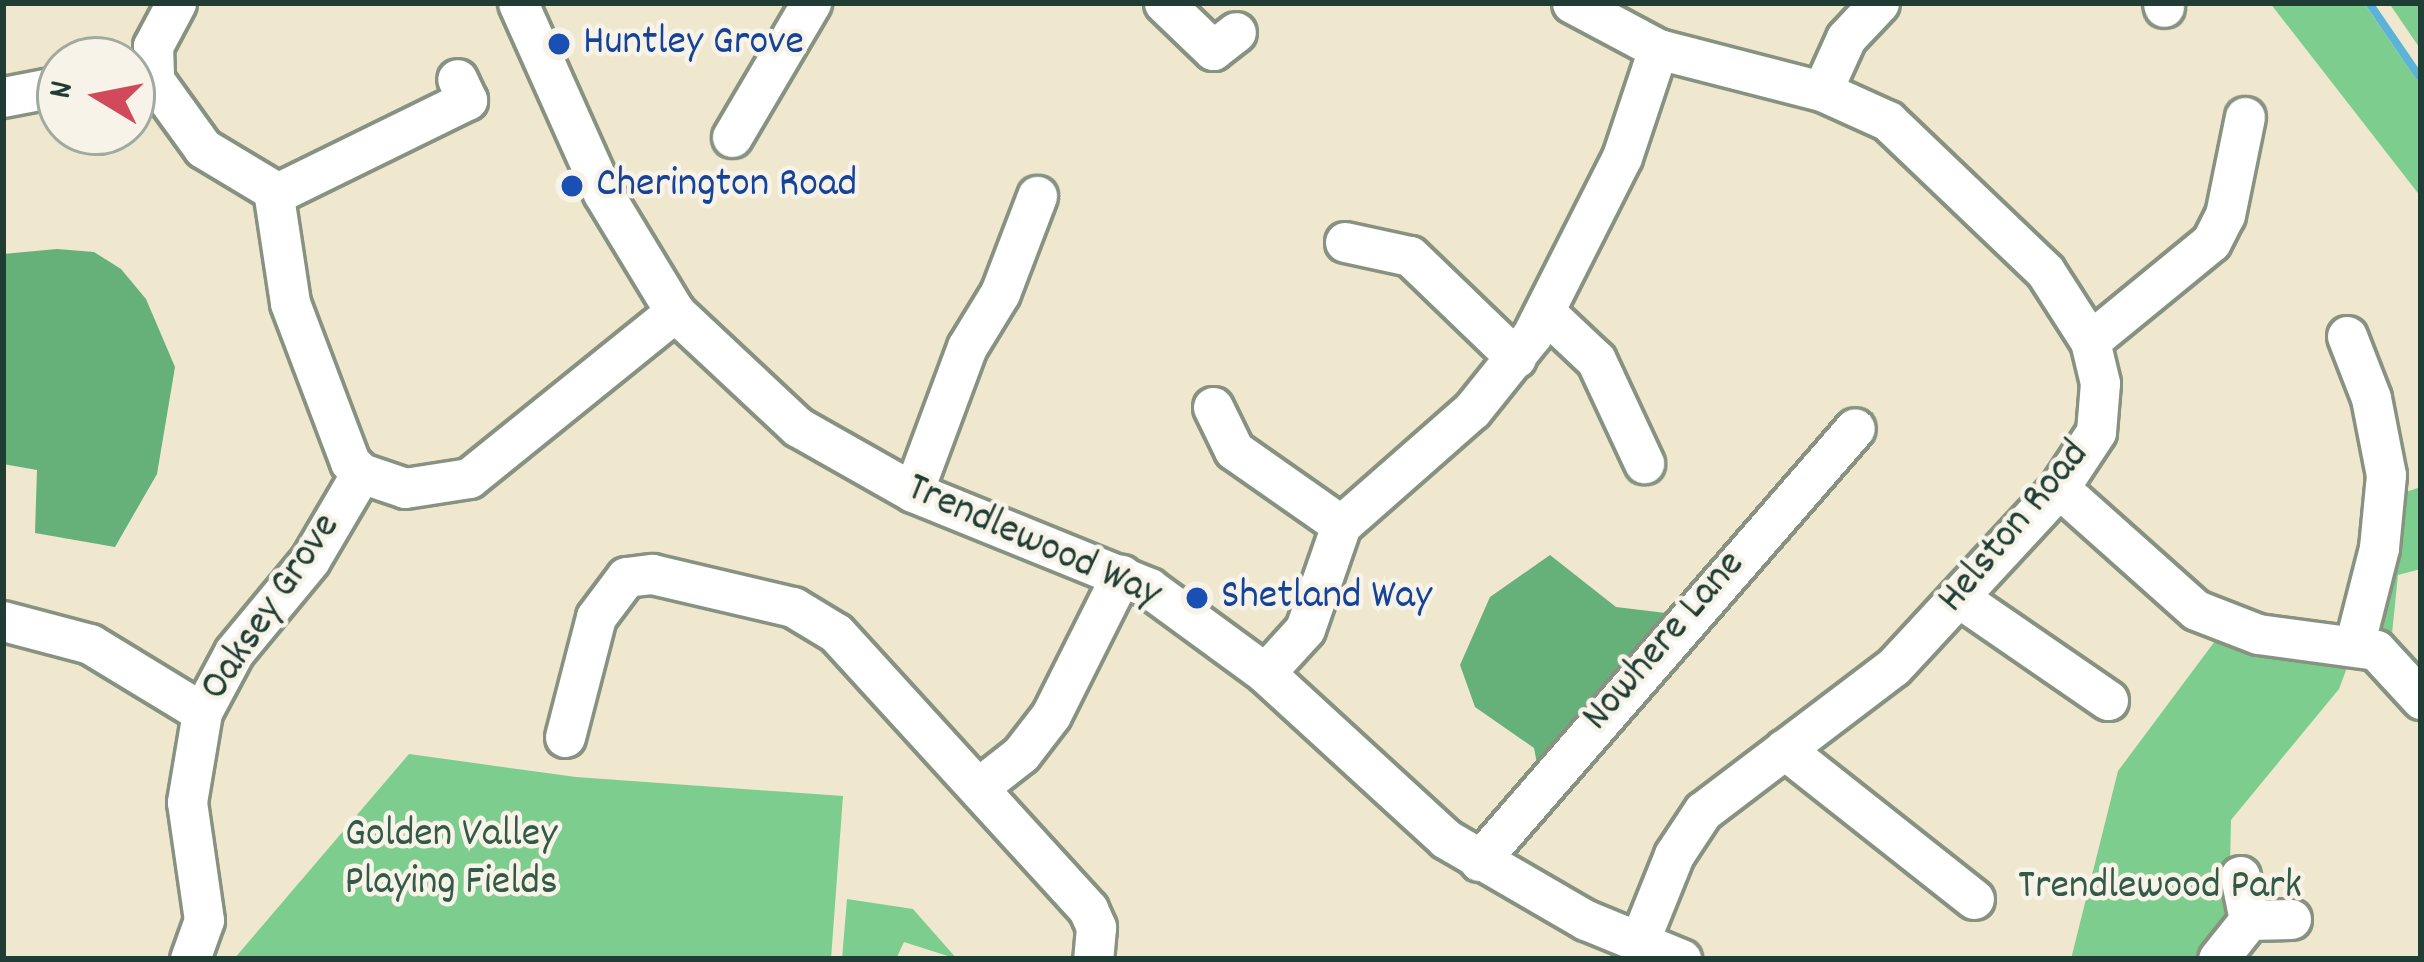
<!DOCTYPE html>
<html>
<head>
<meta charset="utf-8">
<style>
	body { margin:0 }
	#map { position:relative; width:2424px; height:962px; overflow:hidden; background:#efe8ce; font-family:Dekko,sans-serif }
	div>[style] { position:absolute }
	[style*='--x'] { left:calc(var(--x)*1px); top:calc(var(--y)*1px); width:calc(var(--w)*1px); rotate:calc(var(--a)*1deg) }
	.green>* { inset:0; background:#7dcd8e }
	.forest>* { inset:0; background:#66b079 }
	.stream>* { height:8px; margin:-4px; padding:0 4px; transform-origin:4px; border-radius:4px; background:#5cb2d8 }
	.roads { filter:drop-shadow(3px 0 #879281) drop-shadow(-3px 0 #879281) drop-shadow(0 3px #879281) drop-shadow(0 -3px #879281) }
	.minor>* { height:39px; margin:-19.5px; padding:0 19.5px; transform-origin:19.5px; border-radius:19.5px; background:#fff }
	.dots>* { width:33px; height:33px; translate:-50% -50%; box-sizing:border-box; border:6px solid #f7f3e8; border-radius:50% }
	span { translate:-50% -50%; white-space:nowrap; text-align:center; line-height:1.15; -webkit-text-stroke:9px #f7f3e8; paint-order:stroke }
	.transit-label { font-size:42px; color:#164399 }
	.left { translate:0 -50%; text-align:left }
	.street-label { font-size:42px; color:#1f3d34 }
	.park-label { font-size:42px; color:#325a46 }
	.frame { position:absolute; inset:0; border:6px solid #1f3d34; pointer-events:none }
	.north { position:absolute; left:36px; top:36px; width:120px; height:120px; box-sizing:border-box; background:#f7f3e8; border:3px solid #a1aaa0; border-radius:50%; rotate:280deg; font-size:33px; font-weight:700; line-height:48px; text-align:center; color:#1f3d34 }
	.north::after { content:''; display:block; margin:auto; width:42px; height:54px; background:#d1495b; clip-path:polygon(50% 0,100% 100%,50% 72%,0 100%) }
</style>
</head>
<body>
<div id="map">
	<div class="green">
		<div style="clip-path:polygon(2270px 3px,2364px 3px,2421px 86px,2421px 197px)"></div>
		<div style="clip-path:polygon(2389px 3px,2421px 3px,2421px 50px)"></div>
		<div style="clip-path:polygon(2421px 487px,2421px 569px,2398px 575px,2391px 644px,2361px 637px,2393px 496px)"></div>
		<div style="clip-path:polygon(2221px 633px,2351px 657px,2339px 689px,2231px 820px,2229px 916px,2205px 959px,2071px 959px,2118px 771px)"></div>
		<div style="clip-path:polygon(409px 754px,576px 777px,843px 796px,831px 959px,234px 959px)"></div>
		<div style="clip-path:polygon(847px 899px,913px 909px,957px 959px,904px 942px,896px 959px,842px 959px)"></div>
	</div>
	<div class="forest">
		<div style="clip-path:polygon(57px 249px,94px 252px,121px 269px,146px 299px,175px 367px,157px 474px,115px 547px,35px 533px,37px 470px,3px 464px,3px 254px)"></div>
		<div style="clip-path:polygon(1550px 555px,1616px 607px,1666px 613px,1537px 764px,1534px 748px,1475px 707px,1460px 665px,1490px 597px)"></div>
	</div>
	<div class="stream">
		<div style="--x:2369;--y:3;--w:92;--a:55.6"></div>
	</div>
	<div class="roads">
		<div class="minor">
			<div style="--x:176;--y:3;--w:49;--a:118.1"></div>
			<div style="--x:153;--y:46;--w:34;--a:88"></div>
			<div style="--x:154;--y:80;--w:84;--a:54.2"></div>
			<div style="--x:203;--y:148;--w:82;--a:31"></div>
			<div style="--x:273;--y:190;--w:114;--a:81.4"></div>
			<div style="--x:290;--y:303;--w:170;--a:69.3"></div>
			<div style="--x:350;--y:462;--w:16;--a:45"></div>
			<div style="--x:361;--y:473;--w:46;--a:18.8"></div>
			<div style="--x:405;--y:488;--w:65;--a:-8.9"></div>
			<div style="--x:469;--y:478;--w:265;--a:-38.9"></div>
			<div style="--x:518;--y:3;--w:208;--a:65.9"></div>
			<div style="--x:603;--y:193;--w:139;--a:58.8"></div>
			<div style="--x:675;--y:312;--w:168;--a:43.1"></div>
			<div style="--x:798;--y:427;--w:132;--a:29.5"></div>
			<div style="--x:913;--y:492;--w:255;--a:22.1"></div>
			<div style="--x:1149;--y:588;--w:144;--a:36.2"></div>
			<div style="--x:1265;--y:673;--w:246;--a:42.5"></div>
			<div style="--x:1446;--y:839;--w:162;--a:30.1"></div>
			<div style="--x:1586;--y:920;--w:103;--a:22.3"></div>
			<div style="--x:1164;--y:3;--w:68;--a:43.8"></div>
			<div style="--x:1213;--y:50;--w:29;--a:-38"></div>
			<div style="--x:1572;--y:3;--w:98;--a:28.1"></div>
			<div style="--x:1658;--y:49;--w:169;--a:14.4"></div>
			<div style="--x:1822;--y:91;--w:72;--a:24.4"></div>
			<div style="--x:1888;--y:121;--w:217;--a:43.7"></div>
			<div style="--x:2045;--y:271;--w:83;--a:57.3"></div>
			<div style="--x:2090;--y:341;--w:43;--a:76.6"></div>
			<div style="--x:2100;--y:383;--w:49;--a:94.7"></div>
			<div style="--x:2096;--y:432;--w:67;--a:123.5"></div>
			<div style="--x:2059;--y:488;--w:244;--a:132.8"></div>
			<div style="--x:1893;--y:667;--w:238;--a:142.8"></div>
			<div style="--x:1703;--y:811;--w:53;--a:123.4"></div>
			<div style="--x:1674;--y:855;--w:94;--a:111.9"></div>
			<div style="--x:2163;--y:3;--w:4;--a:76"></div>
			<div style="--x:1822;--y:91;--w:58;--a:-65.6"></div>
			<div style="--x:1846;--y:38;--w:48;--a:-46.7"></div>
			<div style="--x:3;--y:97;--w:58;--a:-10.9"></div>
			<div style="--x:732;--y:137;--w:156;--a:-59.5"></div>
			<div style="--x:275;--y:194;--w:214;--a:-26.1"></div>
			<div style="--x:467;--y:100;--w:23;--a:-115"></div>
			<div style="--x:1345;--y:242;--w:66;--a:12.2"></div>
			<div style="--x:1410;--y:256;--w:147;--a:43.9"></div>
			<div style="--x:1545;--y:312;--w:70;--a:43.3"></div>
			<div style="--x:1596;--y:360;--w:114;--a:65"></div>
			<div style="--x:2347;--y:336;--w:66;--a:68.8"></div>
			<div style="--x:2371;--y:398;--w:78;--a:79"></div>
			<div style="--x:2386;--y:475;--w:73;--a:95.5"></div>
			<div style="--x:2379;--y:548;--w:97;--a:104.3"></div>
			<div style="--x:2090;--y:341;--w:156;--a:-39.3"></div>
			<div style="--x:2211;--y:242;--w:30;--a:-63"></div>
			<div style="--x:2225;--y:215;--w:100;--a:-78.5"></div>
			<div style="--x:1213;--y:407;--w:48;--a:64"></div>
			<div style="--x:1234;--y:450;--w:131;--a:35"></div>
			<div style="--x:2059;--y:488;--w:183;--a:41.7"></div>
			<div style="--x:2196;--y:610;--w:66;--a:21.2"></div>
			<div style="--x:2258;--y:634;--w:119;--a:7.7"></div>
			<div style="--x:2376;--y:650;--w:67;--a:47.4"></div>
			<div style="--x:913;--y:492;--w:155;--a:-69.6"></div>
			<div style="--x:967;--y:347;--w:63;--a:-58.6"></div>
			<div style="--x:1000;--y:293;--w:104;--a:-69.1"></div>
			<div style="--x:1958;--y:597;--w:182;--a:34.5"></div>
			<div style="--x:3;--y:621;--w:90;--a:14.8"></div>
			<div style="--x:90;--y:644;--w:131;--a:31.3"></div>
			<div style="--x:1265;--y:673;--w:59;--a:-47.7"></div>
			<div style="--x:1305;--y:629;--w:110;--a:-70.9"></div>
			<div style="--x:1341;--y:525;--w:174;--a:-41.3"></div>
			<div style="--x:1472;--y:410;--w:96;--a:-51.3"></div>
			<div style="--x:1532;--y:335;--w:199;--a:-63.2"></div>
			<div style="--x:1622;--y:157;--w:114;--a:-71.6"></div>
			<div style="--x:565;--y:737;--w:124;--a:-75.5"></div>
			<div style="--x:596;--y:617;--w:50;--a:-53.1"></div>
			<div style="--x:626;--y:577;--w:26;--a:-7"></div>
			<div style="--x:652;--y:574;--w:145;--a:13.2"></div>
			<div style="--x:793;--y:607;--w:50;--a:31.2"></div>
			<div style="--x:836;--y:633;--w:374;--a:47.6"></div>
			<div style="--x:1088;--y:909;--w:20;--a:66"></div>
			<div style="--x:1096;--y:927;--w:32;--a:95"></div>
			<div style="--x:1784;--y:749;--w:242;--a:38.3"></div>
			<div style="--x:979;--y:787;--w:53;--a:-38.2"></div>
			<div style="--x:1021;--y:754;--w:49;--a:-52.4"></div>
			<div style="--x:1051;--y:715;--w:157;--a:-63.4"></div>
			<div style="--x:1479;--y:861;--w:573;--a:-49.03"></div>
			<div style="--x:2240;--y:876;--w:45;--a:78.4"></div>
			<div style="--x:190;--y:959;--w:41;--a:-70.3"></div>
			<div style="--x:204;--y:920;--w:119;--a:-98.2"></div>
			<div style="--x:187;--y:802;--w:91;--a:-80.5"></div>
			<div style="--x:202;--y:712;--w:68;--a:-61.9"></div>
			<div style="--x:234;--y:652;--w:119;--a:-50.4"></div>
			<div style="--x:310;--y:560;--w:101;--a:-59.6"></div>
			<div style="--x:2218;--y:959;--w:50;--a:-51.5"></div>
			<div style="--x:2249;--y:920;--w:42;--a:-1.4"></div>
		</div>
	</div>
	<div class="dots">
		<div style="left:559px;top:44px;background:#1a4fb4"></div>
		<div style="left:572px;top:186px;background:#1a4fb4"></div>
		<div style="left:1197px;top:598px;background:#1a4fb4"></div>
	</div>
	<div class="transit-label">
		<span class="left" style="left:583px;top:44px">Huntley Grove</span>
		<span class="left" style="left:596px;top:186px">Cherington Road</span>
		<span class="left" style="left:1221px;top:598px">Shetland Way</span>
	</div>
	<div class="street-label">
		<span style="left:2015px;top:528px;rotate:-50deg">Helston Road</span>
		<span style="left:1033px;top:543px;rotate:24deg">Trendlewood Way</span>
		<span style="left:272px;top:608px;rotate:-56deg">Oaksey Grove</span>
		<span style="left:1665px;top:642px;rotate:-49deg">Nowhere Lane</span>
	</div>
	<div class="park-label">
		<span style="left:451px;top:860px">Golden Valley<br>Playing Fields</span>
		<span style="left:2160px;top:888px">Trendlewood Park</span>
	</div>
	<div class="frame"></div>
	<div class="north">N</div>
</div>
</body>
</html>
